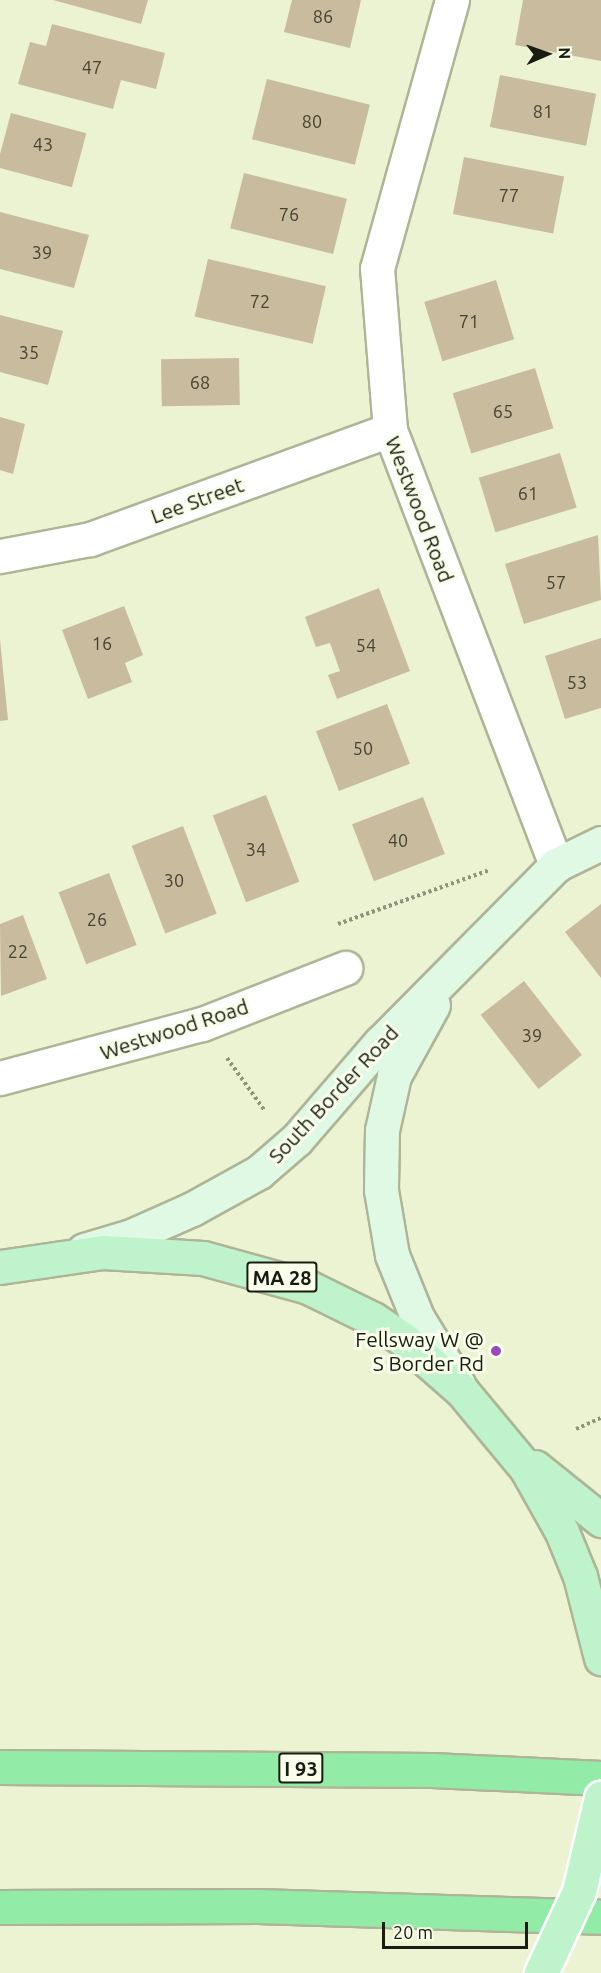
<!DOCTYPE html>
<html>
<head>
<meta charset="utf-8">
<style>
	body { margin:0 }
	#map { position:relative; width:601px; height:1973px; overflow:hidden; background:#ebf3d2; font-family:Ubuntu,sans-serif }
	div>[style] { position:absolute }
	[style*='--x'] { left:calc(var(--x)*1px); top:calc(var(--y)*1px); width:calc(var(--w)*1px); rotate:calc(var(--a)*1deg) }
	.building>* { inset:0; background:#c9bb9d; transform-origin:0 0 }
	.path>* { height:4px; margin-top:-2px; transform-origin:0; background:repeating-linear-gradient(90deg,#8f957d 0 3px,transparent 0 6px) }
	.roads { filter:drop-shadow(2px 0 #aeb596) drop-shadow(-2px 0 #aeb596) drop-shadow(0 2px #aeb596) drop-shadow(0 -2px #aeb596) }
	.minor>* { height:33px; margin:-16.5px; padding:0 16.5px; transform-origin:16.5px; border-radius:16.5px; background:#fff }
	.secondary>* { height:33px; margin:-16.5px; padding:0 16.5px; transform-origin:16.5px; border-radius:16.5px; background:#dff9e5 }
	.primary>* { height:33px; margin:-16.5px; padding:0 16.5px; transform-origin:16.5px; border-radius:16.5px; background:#bef3cb }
	.motorway>* { height:33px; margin:-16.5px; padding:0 16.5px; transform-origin:16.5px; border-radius:16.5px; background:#93eba8 }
	.bridges { filter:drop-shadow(2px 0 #fff) drop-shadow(-2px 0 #fff) drop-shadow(0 2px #fff) drop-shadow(0 -2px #fff) }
	.primary-bridge>* { height:33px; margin:-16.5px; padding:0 16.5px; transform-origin:16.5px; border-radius:16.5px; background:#bef3cb }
	.dots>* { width:16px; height:16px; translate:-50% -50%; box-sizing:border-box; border:3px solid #faffeb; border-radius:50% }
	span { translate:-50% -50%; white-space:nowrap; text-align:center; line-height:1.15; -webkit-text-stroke:6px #faffeb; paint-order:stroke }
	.number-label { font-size:18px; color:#454433 }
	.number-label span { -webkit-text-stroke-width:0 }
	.shield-label span { padding:2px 4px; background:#faffeb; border:2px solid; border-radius:4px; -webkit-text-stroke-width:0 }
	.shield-label { font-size:20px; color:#191c10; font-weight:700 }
	.street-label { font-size:21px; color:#191c10 }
	.poi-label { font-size:21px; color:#191c10 }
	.right { translate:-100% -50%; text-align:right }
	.north { position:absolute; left:517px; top:24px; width:60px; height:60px; -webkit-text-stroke:4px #faffeb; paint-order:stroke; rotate:88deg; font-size:16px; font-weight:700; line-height:24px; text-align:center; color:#191c10 }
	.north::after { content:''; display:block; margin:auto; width:21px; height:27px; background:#191c10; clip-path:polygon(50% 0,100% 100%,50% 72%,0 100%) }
	.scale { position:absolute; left:382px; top:1922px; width:146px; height:27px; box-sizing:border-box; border:3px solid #191c10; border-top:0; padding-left:8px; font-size:18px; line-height:21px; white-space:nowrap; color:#191c10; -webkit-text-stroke:4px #faffeb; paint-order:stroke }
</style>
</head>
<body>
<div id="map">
	<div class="building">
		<div style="clip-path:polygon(53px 0,148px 0,141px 24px)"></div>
		<div style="clip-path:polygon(292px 0,361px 0,350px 48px,284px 32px)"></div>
		<div style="clip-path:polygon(523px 0,601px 0,601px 61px,515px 45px)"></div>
		<div style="clip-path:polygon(52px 24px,165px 53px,156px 89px,121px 80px,113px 109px,18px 84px,30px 42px,46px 46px)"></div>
		<div style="left:500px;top:75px;width:98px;height:53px;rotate:11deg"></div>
		<div style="left:267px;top:79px;width:106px;height:62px;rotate:14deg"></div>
		<div style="left:11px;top:113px;width:78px;height:56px;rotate:15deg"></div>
		<div style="left:464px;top:157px;width:102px;height:58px;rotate:11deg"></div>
		<div style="left:244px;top:173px;width:106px;height:57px;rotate:14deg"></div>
		<div style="clip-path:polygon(0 212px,89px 235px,74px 288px,0 269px)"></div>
		<div style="left:208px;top:259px;width:121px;height:59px;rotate:13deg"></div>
		<div style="left:496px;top:280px;width:62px;height:75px;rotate:73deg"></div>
		<div style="clip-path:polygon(0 315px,63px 331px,48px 385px,0 372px)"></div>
		<div style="left:239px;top:358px;width:47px;height:78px;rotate:89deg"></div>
		<div style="left:535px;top:368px;width:63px;height:86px;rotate:73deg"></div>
		<div style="clip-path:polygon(0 417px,25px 424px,13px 474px,0 470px)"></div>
		<div style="left:560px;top:453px;width:57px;height:85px;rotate:73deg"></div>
		<div style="clip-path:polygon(598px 535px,601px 600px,524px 624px,505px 564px)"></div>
		<div style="clip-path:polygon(379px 588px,410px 671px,337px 699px,328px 675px,340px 671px,330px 643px,316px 647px,305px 617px)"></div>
		<div style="clip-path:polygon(124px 606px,143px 655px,125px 663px,132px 682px,88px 699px,62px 630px)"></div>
		<div style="clip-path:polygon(601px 638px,601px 708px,565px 719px,545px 656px)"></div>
		<div style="clip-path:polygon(0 640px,8px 720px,0 721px)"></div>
		<div style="left:387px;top:704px;width:64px;height:76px;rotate:69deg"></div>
		<div style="left:266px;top:795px;width:93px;height:57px;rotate:69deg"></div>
		<div style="left:423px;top:797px;width:61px;height:76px;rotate:69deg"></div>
		<div style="left:183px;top:826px;width:94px;height:55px;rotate:69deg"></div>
		<div style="left:109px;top:873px;width:77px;height:54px;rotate:69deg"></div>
		<div style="clip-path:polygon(601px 904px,601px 978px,565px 932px)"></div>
		<div style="clip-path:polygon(23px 915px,47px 979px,1px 996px,0 924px)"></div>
		<div style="left:524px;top:981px;width:94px;height:55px;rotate:52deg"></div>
	</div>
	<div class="path">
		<div style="--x:338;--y:924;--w:161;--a:-19.6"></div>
		<div style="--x:227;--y:1058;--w:65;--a:54.4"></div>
		<div style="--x:576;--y:1429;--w:27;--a:-24"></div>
	</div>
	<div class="roads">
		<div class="minor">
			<div style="--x:452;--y:0;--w:278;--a:105.6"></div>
			<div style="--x:377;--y:268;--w:163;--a:85.4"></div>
			<div style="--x:390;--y:430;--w:466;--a:69.1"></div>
			<div style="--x:0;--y:556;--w:92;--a:-10.7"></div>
			<div style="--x:90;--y:539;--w:319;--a:-20"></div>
			<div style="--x:0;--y:1078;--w:209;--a:-15"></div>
			<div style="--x:202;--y:1024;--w:154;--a:-21.4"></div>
		</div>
		<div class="secondary">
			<div style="--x:433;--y:1005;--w:81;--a:118.8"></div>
			<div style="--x:394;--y:1076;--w:55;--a:102.5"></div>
			<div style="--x:382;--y:1130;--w:60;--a:91"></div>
			<div style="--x:381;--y:1190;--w:66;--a:80.4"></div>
			<div style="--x:392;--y:1255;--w:67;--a:68"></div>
			<div style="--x:417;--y:1317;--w:79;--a:58.5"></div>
			<div style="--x:84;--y:1250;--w:49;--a:-16.6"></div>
			<div style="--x:131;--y:1236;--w:67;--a:-23.9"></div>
			<div style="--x:192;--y:1209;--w:77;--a:-28.9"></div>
			<div style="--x:259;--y:1172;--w:50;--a:-41"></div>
			<div style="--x:297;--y:1139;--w:127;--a:-49.2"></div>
			<div style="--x:380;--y:1043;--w:250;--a:-45.3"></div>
			<div style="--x:556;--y:865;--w:50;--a:-26.1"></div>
		</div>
		<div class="primary">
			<div style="--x:0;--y:1267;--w:104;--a:-8.3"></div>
			<div style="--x:103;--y:1252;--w:100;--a:3.4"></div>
			<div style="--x:203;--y:1258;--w:109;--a:15.4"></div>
			<div style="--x:308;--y:1287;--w:72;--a:26.2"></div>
			<div style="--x:373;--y:1319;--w:37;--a:34"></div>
			<div style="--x:404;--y:1340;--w:77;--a:41.3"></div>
			<div style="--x:462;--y:1391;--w:100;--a:50.3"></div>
			<div style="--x:526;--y:1468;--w:73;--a:60.6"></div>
			<div style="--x:562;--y:1532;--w:48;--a:67.8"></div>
			<div style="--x:580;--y:1576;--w:85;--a:75.6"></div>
			<div style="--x:535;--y:1467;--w:85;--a:38.8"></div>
		</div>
		<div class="motorway">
			<div style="--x:0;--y:1767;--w:432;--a:0.4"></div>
			<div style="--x:432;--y:1770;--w:169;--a:2.7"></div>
			<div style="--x:0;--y:1907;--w:257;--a:-0.2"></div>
			<div style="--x:257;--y:1906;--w:344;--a:1.8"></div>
		</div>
	</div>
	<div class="bridges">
		<div class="primary-bridge">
			<div style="--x:541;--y:1973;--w:90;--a:-65.1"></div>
			<div style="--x:579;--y:1891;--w:96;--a:-76.7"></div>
		</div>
	</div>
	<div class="dots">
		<div style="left:496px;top:1351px;background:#9b4cbc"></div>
	</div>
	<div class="number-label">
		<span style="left:323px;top:16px">86</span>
		<span style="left:92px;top:67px">47</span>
		<span style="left:543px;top:111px">81</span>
		<span style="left:312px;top:121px">80</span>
		<span style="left:43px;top:144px">43</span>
		<span style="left:509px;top:195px">77</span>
		<span style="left:289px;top:214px">76</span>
		<span style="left:42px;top:252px">39</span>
		<span style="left:260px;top:301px">72</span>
		<span style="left:469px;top:321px">71</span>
		<span style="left:29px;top:352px">35</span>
		<span style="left:200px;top:382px">68</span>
		<span style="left:503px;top:411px">65</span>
		<span style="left:528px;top:493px">61</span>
		<span style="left:556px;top:582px">57</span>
		<span style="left:102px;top:643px">16</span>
		<span style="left:366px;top:645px">54</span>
		<span style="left:577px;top:682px">53</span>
		<span style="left:363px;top:748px">50</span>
		<span style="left:398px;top:840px">40</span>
		<span style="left:256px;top:849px">34</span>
		<span style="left:174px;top:880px">30</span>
		<span style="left:97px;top:919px">26</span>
		<span style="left:18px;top:951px">22</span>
		<span style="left:532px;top:1035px">39</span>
	</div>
	<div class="shield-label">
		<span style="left:282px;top:1277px">MA 28</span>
		<span style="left:301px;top:1768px">I 93</span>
	</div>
	<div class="street-label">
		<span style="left:197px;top:500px;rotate:-20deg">Lee Street</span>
		<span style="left:420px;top:509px;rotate:69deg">Westwood Road</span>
		<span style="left:174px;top:1029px;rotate:-18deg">Westwood Road</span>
		<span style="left:333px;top:1094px;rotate:-47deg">South Border Road</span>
	</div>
	<div class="poi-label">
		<span class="right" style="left:484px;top:1351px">Fellsway W @<br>S Border Rd</span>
	</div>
	<div class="north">N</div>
	<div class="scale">20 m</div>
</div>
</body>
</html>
